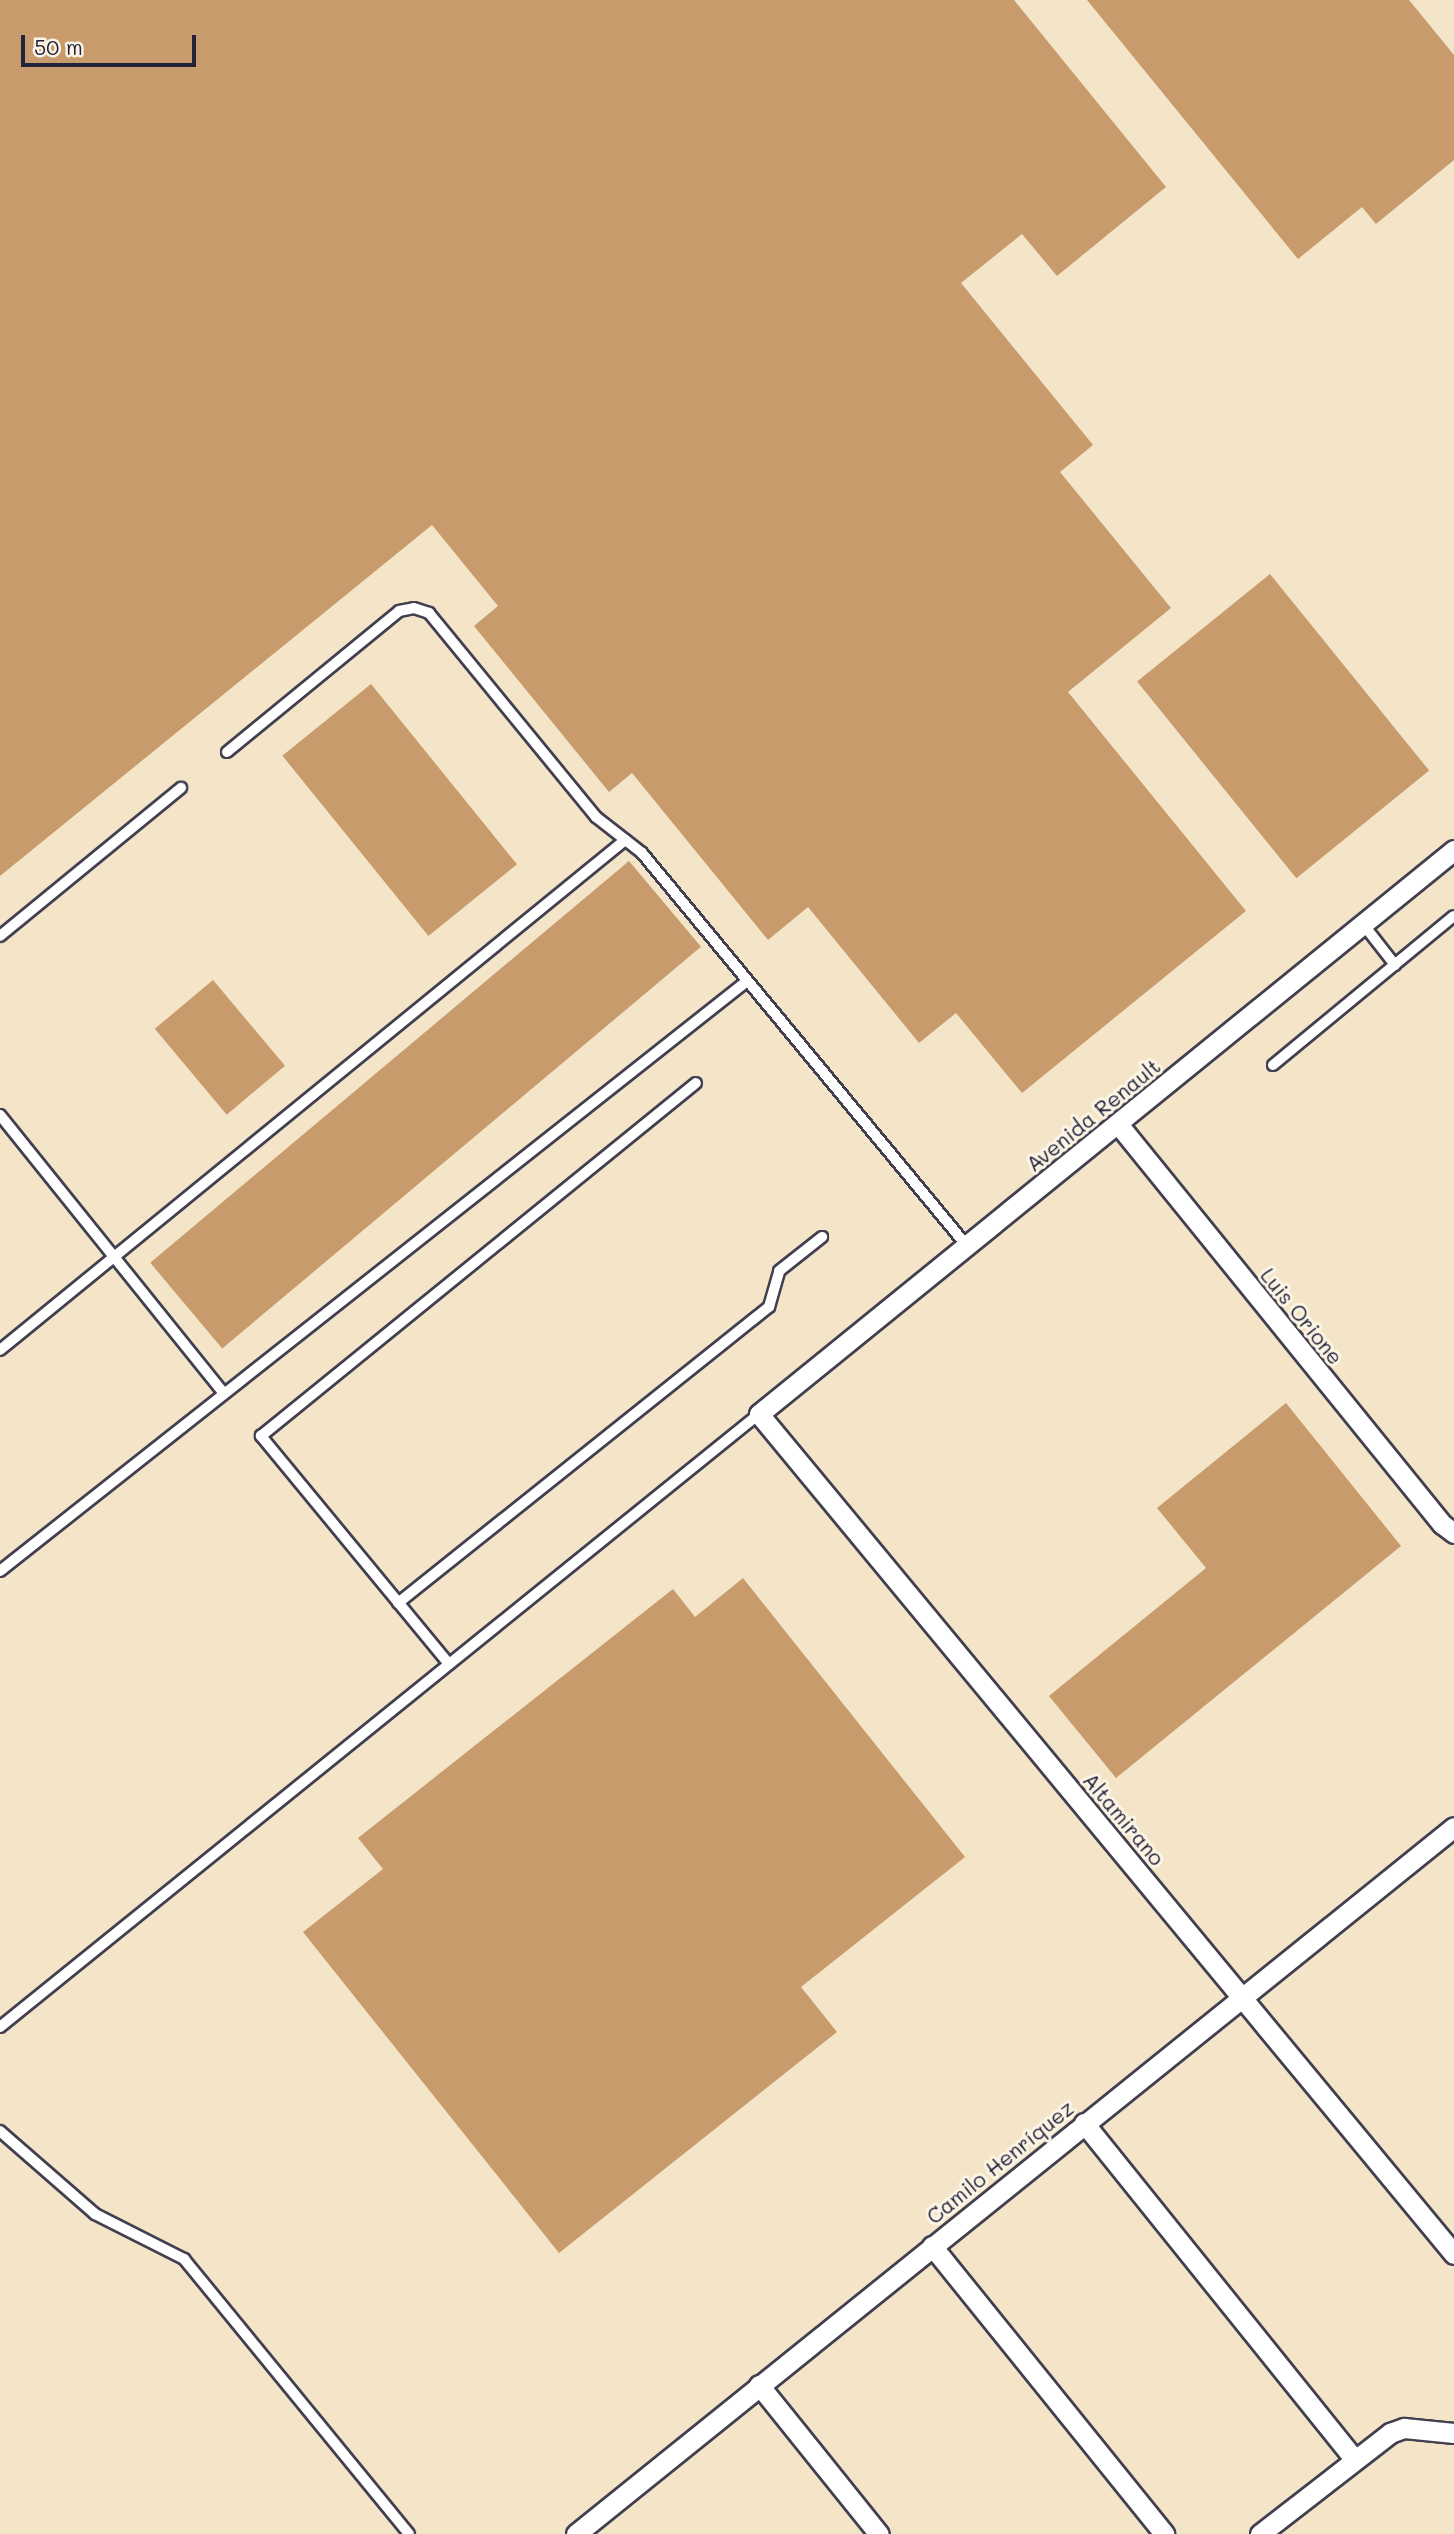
<!DOCTYPE html>
<html>
<head>
<meta charset="utf-8">
<style>
	body { margin:0 }
	#map { position:relative; width:1454px; height:2534px; overflow:hidden; background:#f4e5c9; font-family:Mali,sans-serif }
	div>[style] { position:absolute }
	[style*='--x'] { left:calc(var(--x)*1px); top:calc(var(--y)*1px); width:calc(var(--w)*1px); rotate:calc(var(--a)*1deg) }
	.building>* { inset:0; background:#c79b6c; transform-origin:0 0 }
	.roads { filter:drop-shadow(2px 0 #423f50) drop-shadow(-2px 0 #423f50) drop-shadow(0 2px #423f50) drop-shadow(0 -2px #423f50) }
	.lane>* { height:10px; margin:-5px; padding:0 5px; transform-origin:5px; border-radius:5px; background:#fff }
	.street>* { height:19px; margin:-9.5px; padding:0 9.5px; transform-origin:9.5px; border-radius:9.5px; background:#fff }
	span { translate:-50% -50%; white-space:nowrap; text-align:center; line-height:1.15; -webkit-text-stroke:6px #fcf5e5; paint-order:stroke }
	.street-label { font-size:21px; color:#22223b }
	.scale { position:absolute; left:21px; top:35px; width:175px; height:32px; box-sizing:border-box; border:4px solid #22223b; border-top:0; padding-left:9px; font-size:21px; line-height:24px; white-space:nowrap; color:#22223b; -webkit-text-stroke:5px #fcf5e5; paint-order:stroke }
</style>
</head>
<body>
<div id="map">
	<div class="building">
		<div style="clip-path:polygon(0 0,1014px 0,1166px 187px,1057px 276px,1022px 234px,961px 283px,1093px 445px,1060px 472px,1171px 608px,1068px 692px,1246px 911px,1022px 1093px,956px 1013px,919px 1043px,808px 907px,768px 940px,632px 773px,609px 792px,474px 626px,498px 606px,432px 525px,0 876px)"></div>
		<div style="clip-path:polygon(1087px 0,1409px 0,1454px 55px,1454px 160px,1376px 224px,1362px 207px,1298px 259px)"></div>
		<div style="left:1270px;top:574px;width:253px;height:171px;rotate:51deg"></div>
		<div style="left:371px;top:684px;width:232px;height:114px;rotate:51deg"></div>
		<div style="left:629px;top:861px;width:112px;height:625px;rotate:50deg"></div>
		<div style="left:213px;top:980px;width:112px;height:76px;rotate:50deg"></div>
		<div style="clip-path:polygon(1286px 1403px,1401px 1546px,1116px 1778px,1049px 1696px,1206px 1568px,1157px 1508px)"></div>
		<div style="clip-path:polygon(743px 1578px,965px 1857px,801px 1987px,837px 2032px,559px 2253px,303px 1932px,383px 1869px,358px 1838px,673px 1589px,695px 1617px)"></div>
	</div>
	<div class="roads">
		<div class="lane">
			<div style="--x:227;--y:752;--w:222;--a:-39.3"></div>
			<div style="--x:399;--y:611;--w:15;--a:-11"></div>
			<div style="--x:414;--y:608;--w:16;--a:18"></div>
			<div style="--x:429;--y:613;--w:264;--a:50.7"></div>
			<div style="--x:596;--y:817;--w:58;--a:38"></div>
			<div style="--x:642;--y:853;--w:510;--a:50.41"></div>
			<div style="--x:1363;--y:924;--w:52;--a:52"></div>
			<div style="--x:0;--y:936;--w:234;--a:-39.3"></div>
			<div style="--x:1273;--y:1065;--w:234;--a:-39.5"></div>
			<div style="--x:0;--y:1115;--w:356;--a:51.2"></div>
			<div style="--x:0;--y:1350;--w:807;--a:-39.21"></div>
			<div style="--x:0;--y:1571;--w:952;--a:-38.3"></div>
			<div style="--x:398;--y:1603;--w:475;--a:-38.6"></div>
			<div style="--x:769;--y:1307;--w:37;--a:-74"></div>
			<div style="--x:779;--y:1271;--w:55;--a:-38.3"></div>
			<div style="--x:449;--y:1664;--w:296;--a:-129.5"></div>
			<div style="--x:261;--y:1436;--w:560;--a:-39.06"></div>
			<div style="--x:0;--y:2027;--w:976;--a:-38.93"></div>
			<div style="--x:0;--y:2131;--w:126;--a:41.1"></div>
			<div style="--x:95;--y:2214;--w:100;--a:26.8"></div>
			<div style="--x:184;--y:2259;--w:355;--a:50.7"></div>
		</div>
		<div class="street">
			<div style="--x:1454;--y:850;--w:895;--a:140.94"></div>
			<div style="--x:759;--y:1414;--w:1090;--a:50.4"></div>
			<div style="--x:1118;--y:1124;--w:515;--a:50.99"></div>
			<div style="--x:1442;--y:1524;--w:15;--a:37"></div>
			<div style="--x:1084;--y:2123;--w:431;--a:51.2"></div>
			<div style="--x:932;--y:2246;--w:370;--a:51.1"></div>
			<div style="--x:759;--y:2385;--w:191;--a:51.2"></div>
			<div style="--x:576;--y:2534;--w:1127;--a:-38.84"></div>
			<div style="--x:1260;--y:2534;--w:165;--a:-37.8"></div>
			<div style="--x:1390;--y:2433;--w:15;--a:-20"></div>
			<div style="--x:1404;--y:2428;--w:50;--a:5.7"></div>
		</div>
	</div>
	<div class="street-label">
		<span style="left:1093px;top:1115px;rotate:-39deg">Avenida Renault</span>
		<span style="left:1302px;top:1316px;rotate:51deg">Luis Orione</span>
		<span style="left:1124px;top:1819px;rotate:50deg">Altamirano</span>
		<span style="left:1000px;top:2162px;rotate:-39deg">Camilo Henríquez</span>
	</div>
	<div class="scale">50 m</div>
</div>
</body>
</html>
